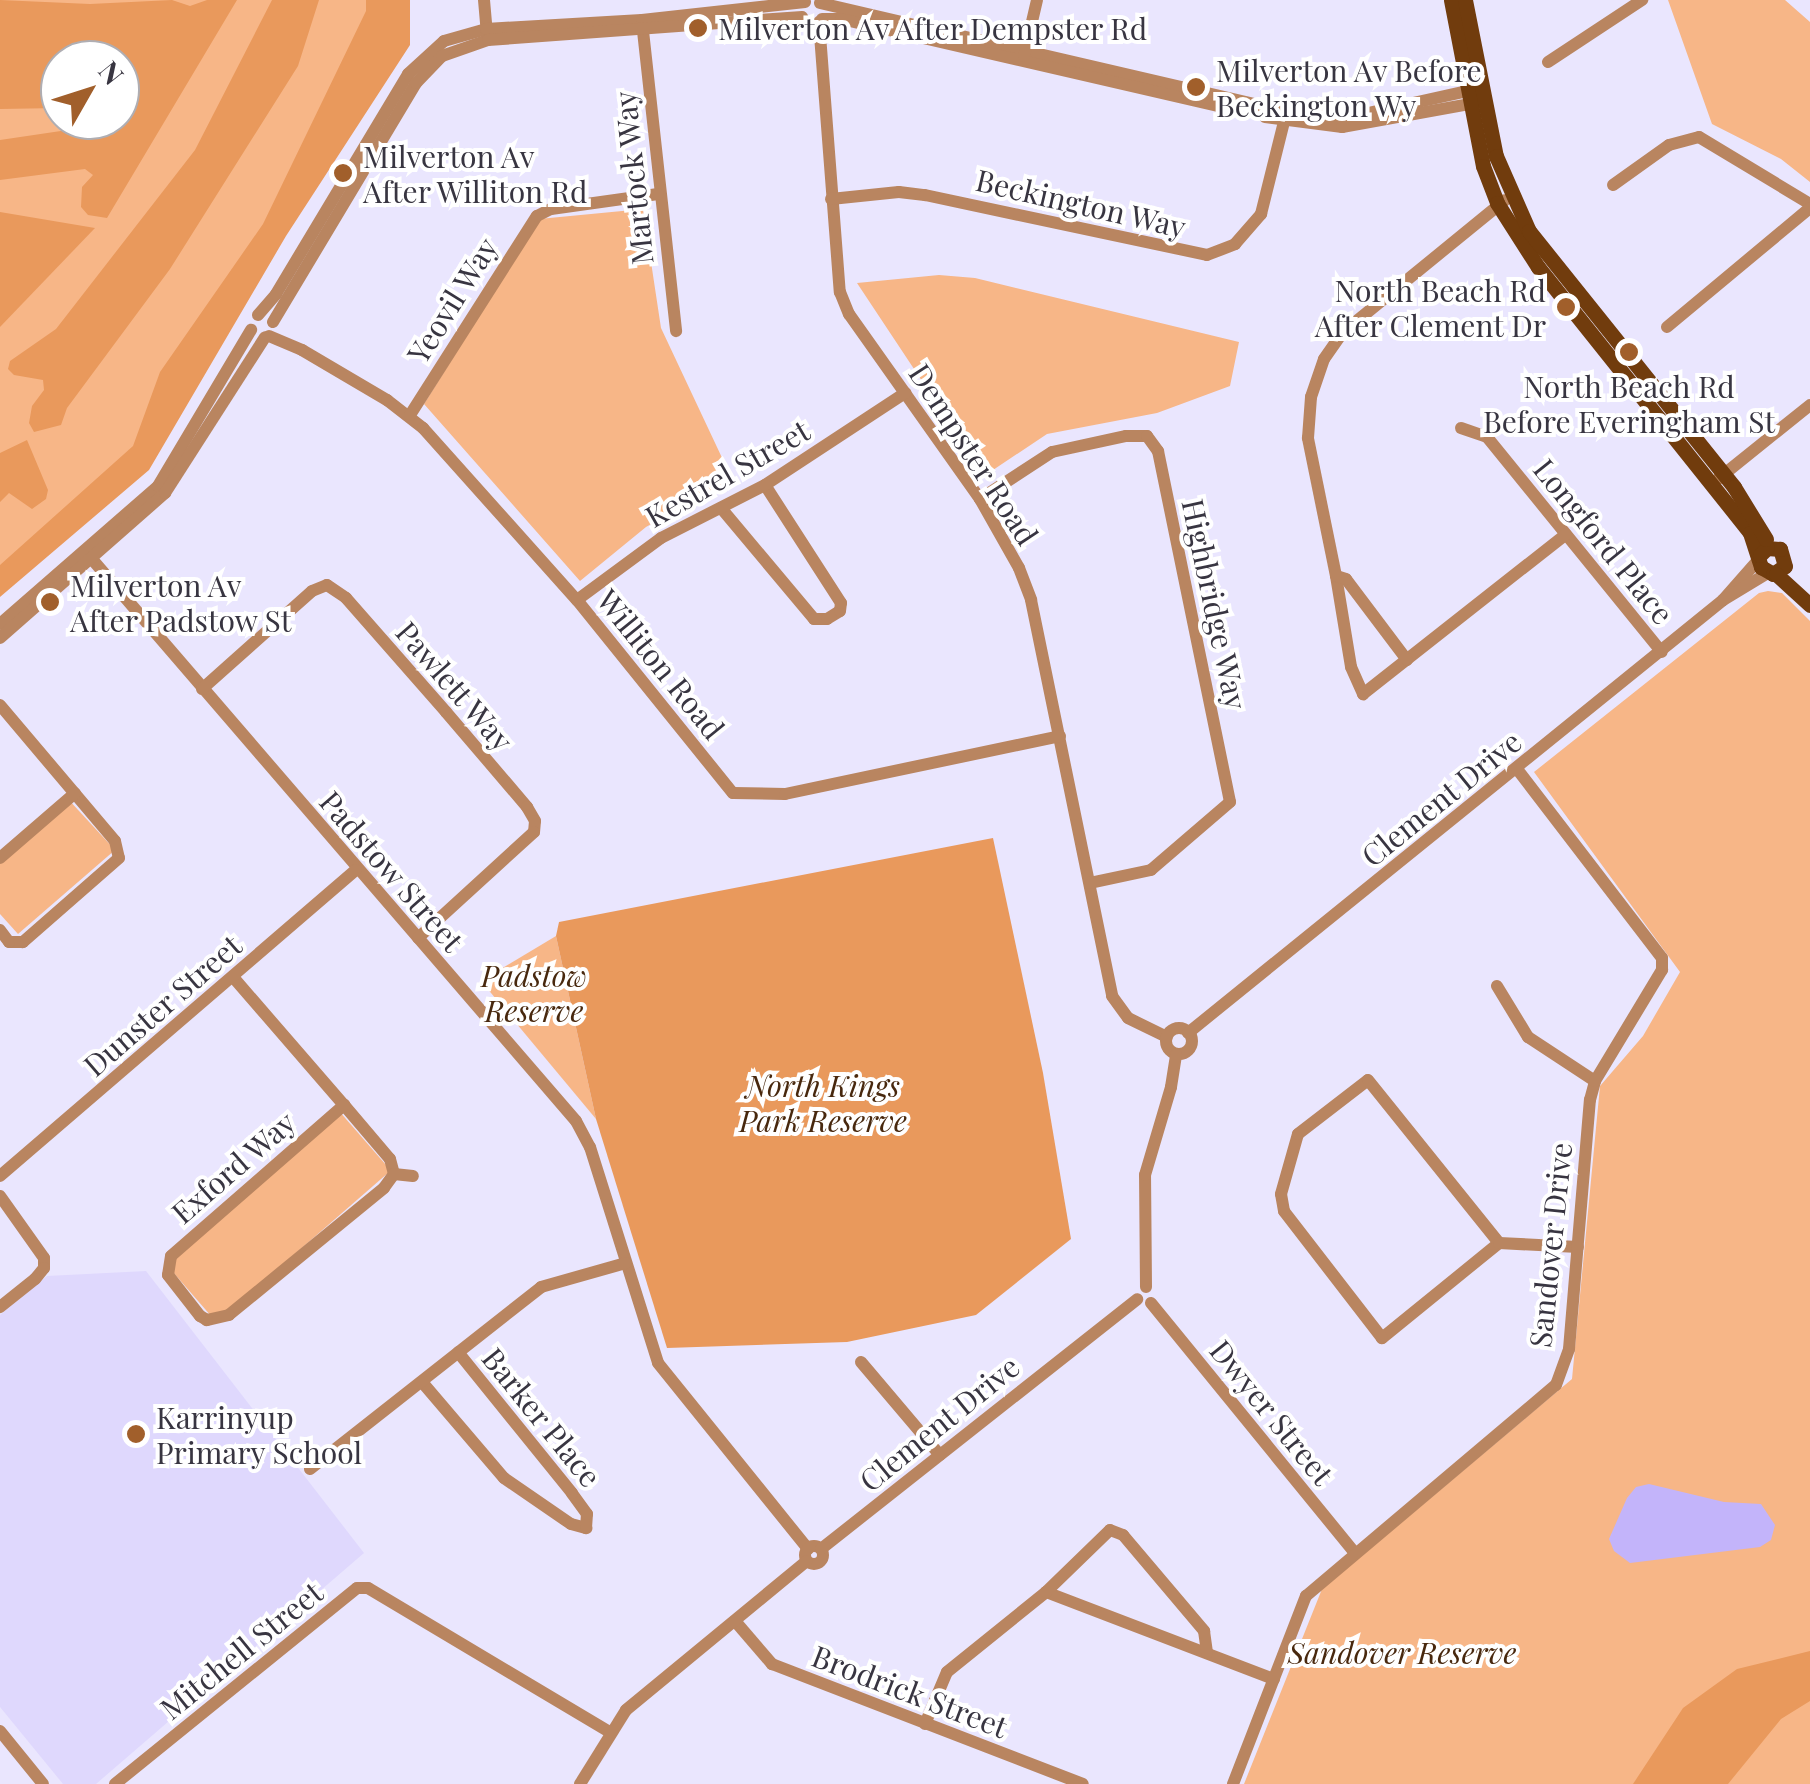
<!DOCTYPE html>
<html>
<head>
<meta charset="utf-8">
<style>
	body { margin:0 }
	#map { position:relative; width:1810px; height:1784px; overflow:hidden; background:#eae6fe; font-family:"Playfair Display",serif }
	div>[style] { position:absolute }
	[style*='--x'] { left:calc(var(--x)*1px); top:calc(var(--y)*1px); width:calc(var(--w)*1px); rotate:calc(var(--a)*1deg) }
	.built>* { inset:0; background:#dfd8fd }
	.green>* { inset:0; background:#f7b687; transform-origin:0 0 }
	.forest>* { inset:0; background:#e9995c }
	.water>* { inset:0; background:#c3b4fa }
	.minor>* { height:12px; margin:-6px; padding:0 6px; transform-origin:6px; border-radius:6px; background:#b98560 }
	.minor>.ring { margin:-6px; padding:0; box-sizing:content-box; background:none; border:12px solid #b98560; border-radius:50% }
	.major>* { height:15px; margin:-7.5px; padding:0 7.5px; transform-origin:7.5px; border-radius:7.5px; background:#713c0d }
	.dots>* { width:28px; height:28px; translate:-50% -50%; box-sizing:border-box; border:5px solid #fff; border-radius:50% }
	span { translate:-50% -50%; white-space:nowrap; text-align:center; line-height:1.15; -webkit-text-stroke:8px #fff; paint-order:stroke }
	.poi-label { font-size:30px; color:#383541 }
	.left { translate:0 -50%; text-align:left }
	.right { translate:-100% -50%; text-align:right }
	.street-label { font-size:30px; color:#383541 }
	.park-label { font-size:30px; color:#48280e; font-style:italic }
	.north { position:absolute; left:40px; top:40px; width:100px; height:100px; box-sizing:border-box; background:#fff; border:2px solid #afaeb3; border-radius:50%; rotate:51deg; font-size:28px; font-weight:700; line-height:40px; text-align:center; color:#383541 }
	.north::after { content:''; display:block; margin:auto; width:35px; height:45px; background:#a15f2b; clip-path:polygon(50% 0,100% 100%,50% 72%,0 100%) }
</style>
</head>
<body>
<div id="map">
	<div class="built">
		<div style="clip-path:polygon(146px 1271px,364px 1553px,96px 1784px,63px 1784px,0 1707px,0 1315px,47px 1276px)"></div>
	</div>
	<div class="green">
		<div style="clip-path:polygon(evenodd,0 0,390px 0,140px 461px,0 582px,0 0,60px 60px,120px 60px,120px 120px,60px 120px,60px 60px)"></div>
		<div style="clip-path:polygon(1668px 0,1785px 0,1810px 22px,1810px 182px,1781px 159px,1712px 124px)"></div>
		<div style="clip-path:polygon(643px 209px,661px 328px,732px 479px,646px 527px,580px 581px,424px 404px,539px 219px)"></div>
		<div style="clip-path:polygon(939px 275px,975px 278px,1239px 342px,1230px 386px,1157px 413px,1047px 434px,993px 470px,979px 467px,857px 283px)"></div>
		<div style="clip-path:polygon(1768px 591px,1782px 593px,1810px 621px,1810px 1784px,1244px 1784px,1322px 1589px,1572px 1379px,1600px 1086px,1643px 1036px,1680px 972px,1534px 772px,1759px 593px)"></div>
		<div style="clip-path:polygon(68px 799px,115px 850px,18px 934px,0 914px,0 861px)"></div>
		<div style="clip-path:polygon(556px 936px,596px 1119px,481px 981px)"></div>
		<div style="left:339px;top:1111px;width:79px;height:231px;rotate:49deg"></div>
	</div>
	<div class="forest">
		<div style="clip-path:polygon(0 0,90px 4px,172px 0,190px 6px,207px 0,237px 0,107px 218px,88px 215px,81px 207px,82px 187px,93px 175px,85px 169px,0 180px,0 140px,81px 128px,99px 131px,112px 120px,120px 120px,120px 60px,60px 60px,60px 108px,0 109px)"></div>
		<div style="clip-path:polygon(272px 0,319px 0,298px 66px,170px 269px,67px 408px,61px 425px,34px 432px,29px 423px,32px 406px,44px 390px,43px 380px,14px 375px,8px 369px,10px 361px,56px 329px,195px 150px)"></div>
		<div style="clip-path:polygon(366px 0,410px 0,410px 45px,286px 236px,149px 470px,0 597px,0 565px,133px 446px,160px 372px,263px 224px,366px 11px)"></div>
		<div style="clip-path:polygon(0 212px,95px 228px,0 327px)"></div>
		<div style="clip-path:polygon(27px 440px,48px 490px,46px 499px,32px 509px,9px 493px,0 502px,0 453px)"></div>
		<div style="clip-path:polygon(993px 838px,1043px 1073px,1071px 1239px,976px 1315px,847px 1342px,667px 1348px,596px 1119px,556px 936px,559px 922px)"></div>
		<div style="clip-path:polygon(1810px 1651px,1810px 1701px,1781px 1719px,1728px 1784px,1633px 1784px,1683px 1708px,1737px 1669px)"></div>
	</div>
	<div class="water">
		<div style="clip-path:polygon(1649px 1484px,1724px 1502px,1761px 1504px,1775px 1525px,1771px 1540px,1760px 1547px,1630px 1563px,1614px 1551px,1609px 1539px,1627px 1498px,1636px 1487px)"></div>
	</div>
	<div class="minor">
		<div style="--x:484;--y:0;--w:33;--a:85"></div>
		<div style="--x:820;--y:3;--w:500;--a:13.1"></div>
		<div style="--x:1307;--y:116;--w:43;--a:1.3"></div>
		<div style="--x:1350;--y:117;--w:129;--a:-12.5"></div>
		<div style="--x:822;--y:19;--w:19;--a:0"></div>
		<div style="--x:841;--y:19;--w:390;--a:13"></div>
		<div style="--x:642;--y:22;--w:311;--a:83.7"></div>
		<div style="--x:819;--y:22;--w:271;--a:85.6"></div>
		<div style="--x:840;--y:292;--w:24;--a:68"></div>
		<div style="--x:849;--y:314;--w:227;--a:54.7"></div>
		<div style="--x:980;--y:499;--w:79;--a:60.5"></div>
		<div style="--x:1019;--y:568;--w:34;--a:69"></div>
		<div style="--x:1031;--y:600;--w:404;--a:78.4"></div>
		<div style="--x:1112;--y:996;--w:27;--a:54"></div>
		<div style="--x:1128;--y:1018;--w:43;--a:26"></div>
		<div style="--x:1024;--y:56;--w:57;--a:-76.9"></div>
		<div style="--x:1548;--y:62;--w:113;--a:-33.4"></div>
		<div style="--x:1265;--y:117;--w:78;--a:7.4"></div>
		<div style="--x:1342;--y:127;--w:136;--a:-10.2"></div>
		<div style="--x:1613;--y:185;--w:69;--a:-35.5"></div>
		<div style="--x:1669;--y:145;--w:31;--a:-15"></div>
		<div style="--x:1699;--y:137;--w:130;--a:31.1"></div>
		<div style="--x:831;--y:199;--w:68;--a:-5.9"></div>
		<div style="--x:899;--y:192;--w:26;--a:7"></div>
		<div style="--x:925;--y:195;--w:288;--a:12"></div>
		<div style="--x:1207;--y:255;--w:30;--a:-21"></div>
		<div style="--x:1235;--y:244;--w:40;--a:-49"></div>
		<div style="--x:1261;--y:214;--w:99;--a:-76"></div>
		<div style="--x:258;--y:315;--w:28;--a:-49"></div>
		<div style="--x:276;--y:294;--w:257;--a:-59"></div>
		<div style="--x:408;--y:74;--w:49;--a:-42.5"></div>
		<div style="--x:444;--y:41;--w:44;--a:-15.9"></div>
		<div style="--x:486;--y:29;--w:156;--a:-3.3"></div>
		<div style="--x:642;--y:20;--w:164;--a:-6.3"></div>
		<div style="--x:273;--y:322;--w:279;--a:-59.1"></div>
		<div style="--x:416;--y:83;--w:37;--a:-46"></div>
		<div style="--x:442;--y:56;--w:49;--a:-19.2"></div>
		<div style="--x:488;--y:40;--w:315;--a:-4.2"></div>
		<div style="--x:1667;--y:327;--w:186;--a:-39.8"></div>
		<div style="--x:269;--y:336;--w:36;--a:23"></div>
		<div style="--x:302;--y:350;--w:99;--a:30.5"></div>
		<div style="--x:387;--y:400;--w:46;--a:37.9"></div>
		<div style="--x:423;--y:428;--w:231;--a:48.2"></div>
		<div style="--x:577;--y:600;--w:248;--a:51.1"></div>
		<div style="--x:733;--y:793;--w:52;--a:1.1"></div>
		<div style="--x:785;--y:794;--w:281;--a:-11.9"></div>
		<div style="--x:410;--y:415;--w:236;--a:-57.5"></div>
		<div style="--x:537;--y:216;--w:16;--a:-27"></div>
		<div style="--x:551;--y:209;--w:108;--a:-8"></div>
		<div style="--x:1461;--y:428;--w:28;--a:19"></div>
		<div style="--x:1487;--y:437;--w:277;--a:50.9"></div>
		<div style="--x:1718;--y:479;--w:118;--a:-38.8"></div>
		<div style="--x:980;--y:499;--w:86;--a:-33.1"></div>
		<div style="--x:1052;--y:452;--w:76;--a:-12.2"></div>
		<div style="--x:1126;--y:436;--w:21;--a:0"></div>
		<div style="--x:1147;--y:436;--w:19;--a:54"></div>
		<div style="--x:1158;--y:451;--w:358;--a:78.4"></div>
		<div style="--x:1230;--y:802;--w:104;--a:139.3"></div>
		<div style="--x:1151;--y:870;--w:62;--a:168"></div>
		<div style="--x:721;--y:508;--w:145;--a:50"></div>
		<div style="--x:814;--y:619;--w:13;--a:0"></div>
		<div style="--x:827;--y:619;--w:15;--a:-32"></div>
		<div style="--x:840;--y:611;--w:8;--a:-83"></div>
		<div style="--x:841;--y:603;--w:140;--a:-122.8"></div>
		<div style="--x:85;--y:551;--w:752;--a:49.26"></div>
		<div style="--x:576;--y:1121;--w:30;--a:62"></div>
		<div style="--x:590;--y:1147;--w:226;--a:72.5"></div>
		<div style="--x:658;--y:1363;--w:239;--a:51.1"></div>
		<div style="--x:1336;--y:576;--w:92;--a:80.6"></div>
		<div style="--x:1351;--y:667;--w:30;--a:66"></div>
		<div style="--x:1363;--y:694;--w:258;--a:-38.2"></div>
		<div style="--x:577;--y:600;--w:104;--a:-36.4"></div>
		<div style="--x:661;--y:538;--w:117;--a:-27"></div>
		<div style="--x:765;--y:485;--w:168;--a:-33.3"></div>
		<div style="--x:1723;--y:600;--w:55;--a:-48.7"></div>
		<div style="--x:0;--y:624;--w:210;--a:-41.1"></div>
		<div style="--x:158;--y:486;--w:182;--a:-59.2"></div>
		<div style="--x:0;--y:638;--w:220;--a:-41.3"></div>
		<div style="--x:165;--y:493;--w:185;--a:-57.3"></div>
		<div style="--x:1407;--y:660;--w:101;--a:-127"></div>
		<div style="--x:1346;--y:579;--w:10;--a:-163"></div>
		<div style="--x:1336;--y:576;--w:141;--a:-101.5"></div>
		<div style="--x:1308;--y:438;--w:41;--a:-85.8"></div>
		<div style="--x:1311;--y:397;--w:40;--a:-71.1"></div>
		<div style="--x:1324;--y:359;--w:32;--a:-55"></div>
		<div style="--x:1342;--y:333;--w:210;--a:-39.2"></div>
		<div style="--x:202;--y:689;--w:147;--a:-41.7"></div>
		<div style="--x:312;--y:591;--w:16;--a:-22"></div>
		<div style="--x:327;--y:585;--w:23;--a:34"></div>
		<div style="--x:346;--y:598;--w:152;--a:48.7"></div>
		<div style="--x:446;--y:712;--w:125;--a:49.5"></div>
		<div style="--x:527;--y:807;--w:16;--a:60"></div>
		<div style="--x:535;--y:821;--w:11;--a:95"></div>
		<div style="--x:534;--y:832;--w:157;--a:137.6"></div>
		<div style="--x:0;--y:705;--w:178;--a:49.8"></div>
		<div style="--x:115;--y:841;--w:17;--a:77"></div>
		<div style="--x:119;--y:858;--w:128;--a:138.8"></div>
		<div style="--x:23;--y:942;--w:14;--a:180"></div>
		<div style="--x:9;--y:942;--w:15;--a:-127"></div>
		<div style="--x:0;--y:858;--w:99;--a:-40.9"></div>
		<div style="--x:233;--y:977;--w:169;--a:49.1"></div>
		<div style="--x:344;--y:1105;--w:71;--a:49.6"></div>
		<div style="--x:390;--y:1159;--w:16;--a:75"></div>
		<div style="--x:394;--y:1174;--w:17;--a:126"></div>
		<div style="--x:384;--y:1188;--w:200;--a:140.7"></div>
		<div style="--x:229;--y:1315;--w:23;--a:167"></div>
		<div style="--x:207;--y:1320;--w:8;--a:-150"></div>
		<div style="--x:200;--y:1316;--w:52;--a:-128"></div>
		<div style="--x:168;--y:1275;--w:19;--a:-81"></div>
		<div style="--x:171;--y:1256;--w:230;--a:-41.1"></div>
		<div style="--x:1497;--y:986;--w:60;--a:58.7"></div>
		<div style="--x:1528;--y:1037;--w:80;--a:33.3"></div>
		<div class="ring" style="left:1166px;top:1028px;width:14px;height:14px"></div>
		<div style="--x:1188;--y:1033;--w:688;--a:-38.98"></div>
		<div style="--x:1723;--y:600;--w:52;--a:-31"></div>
		<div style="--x:394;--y:1174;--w:19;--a:6"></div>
		<div style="--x:0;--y:1176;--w:469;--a:-40.7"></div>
		<div style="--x:0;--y:1196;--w:76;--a:54.6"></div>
		<div style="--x:44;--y:1258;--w:10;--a:90"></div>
		<div style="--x:44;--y:1268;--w:14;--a:129"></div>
		<div style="--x:35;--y:1279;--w:45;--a:141.3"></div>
		<div style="--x:1499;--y:1243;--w:151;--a:140.9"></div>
		<div style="--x:1382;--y:1338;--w:160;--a:-127.7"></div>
		<div style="--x:1284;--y:1211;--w:17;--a:-100"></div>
		<div style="--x:1281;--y:1194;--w:62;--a:-74.2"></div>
		<div style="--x:1298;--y:1134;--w:88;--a:-37.6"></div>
		<div style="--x:1368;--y:1080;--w:209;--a:51.2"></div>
		<div style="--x:1499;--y:1243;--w:79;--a:2.9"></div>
		<div style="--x:1146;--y:1287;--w:112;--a:-90.5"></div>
		<div style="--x:1145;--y:1175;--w:92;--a:-73.5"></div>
		<div style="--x:1171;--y:1087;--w:33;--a:-81"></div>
		<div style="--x:1151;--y:1303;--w:321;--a:50.8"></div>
		<div style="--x:861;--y:1362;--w:122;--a:49.7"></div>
		<div style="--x:422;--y:1382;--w:126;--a:49.5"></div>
		<div style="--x:504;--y:1478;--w:81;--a:34.5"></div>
		<div style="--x:571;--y:1524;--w:16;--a:15"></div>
		<div style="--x:586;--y:1528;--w:14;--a:-86"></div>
		<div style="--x:587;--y:1514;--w:26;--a:-126"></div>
		<div style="--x:572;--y:1493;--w:181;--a:-129"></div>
		<div style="--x:310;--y:1469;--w:294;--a:-38.2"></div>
		<div style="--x:541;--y:1287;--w:88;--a:-15.8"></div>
		<div class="ring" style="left:805px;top:1546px;width:6px;height:6px"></div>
		<div style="--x:821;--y:1549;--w:403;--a:-38.3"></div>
		<div style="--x:1046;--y:1592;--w:244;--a:20.9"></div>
		<div style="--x:735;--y:1621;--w:57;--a:49.3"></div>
		<div style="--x:772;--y:1664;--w:333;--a:21.1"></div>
		<div style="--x:925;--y:1724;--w:56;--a:-67.1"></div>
		<div style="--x:947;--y:1672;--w:127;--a:-38.9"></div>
		<div style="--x:1046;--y:1592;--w:89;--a:-44.1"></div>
		<div style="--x:1110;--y:1530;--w:14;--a:21"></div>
		<div style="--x:1123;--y:1535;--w:126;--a:49.8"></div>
		<div style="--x:1204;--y:1631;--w:22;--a:82"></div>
		<div style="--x:0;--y:1731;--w:68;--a:50.9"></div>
		<div style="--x:115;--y:1784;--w:311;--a:-39"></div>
		<div style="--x:357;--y:1588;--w:11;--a:0"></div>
		<div style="--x:368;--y:1588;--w:282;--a:30.8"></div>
		<div style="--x:580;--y:1784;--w:87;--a:-58.1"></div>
		<div style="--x:626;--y:1710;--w:234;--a:-39.5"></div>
		<div style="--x:1233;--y:1784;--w:202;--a:-68.8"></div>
		<div style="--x:1306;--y:1596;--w:327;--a:-40.2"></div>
		<div style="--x:1556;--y:1385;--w:38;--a:-70"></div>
		<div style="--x:1569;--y:1349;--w:250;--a:-85.2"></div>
		<div style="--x:1590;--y:1100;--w:20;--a:-75"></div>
		<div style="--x:1595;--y:1081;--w:130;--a:-58.9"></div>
		<div style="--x:1662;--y:970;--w:12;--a:-90"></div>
		<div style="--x:1662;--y:958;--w:238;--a:-127.5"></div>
	</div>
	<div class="major">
		<div style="--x:1451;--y:0;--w:169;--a:79.1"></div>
		<div style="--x:1483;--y:166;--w:40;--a:69"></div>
		<div style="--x:1497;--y:203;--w:76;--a:57.4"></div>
		<div style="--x:1538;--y:267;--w:340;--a:51.4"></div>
		<div style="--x:1750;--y:533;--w:36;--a:72"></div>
		<div style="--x:1761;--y:567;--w:14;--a:30"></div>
		<div style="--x:1773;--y:574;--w:14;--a:-34"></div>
		<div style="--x:1785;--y:566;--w:18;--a:-106"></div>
		<div style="--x:1780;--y:549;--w:13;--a:-176"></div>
		<div style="--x:1767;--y:548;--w:10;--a:135"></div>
		<div style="--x:1465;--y:0;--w:159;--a:78.8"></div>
		<div style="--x:1496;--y:156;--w:82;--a:66.3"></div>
		<div style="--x:1529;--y:231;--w:328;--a:51.3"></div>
		<div style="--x:1734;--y:487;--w:61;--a:58.4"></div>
		<div style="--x:1776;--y:574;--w:46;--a:42.4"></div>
	</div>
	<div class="dots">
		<div style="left:698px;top:28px;background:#a15f2b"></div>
		<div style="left:1196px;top:87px;background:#a15f2b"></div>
		<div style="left:343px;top:173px;background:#a15f2b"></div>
		<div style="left:1566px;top:307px;background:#a15f2b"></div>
		<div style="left:1629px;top:352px;background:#a15f2b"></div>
		<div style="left:50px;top:602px;background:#a15f2b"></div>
		<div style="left:136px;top:1434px;background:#a15f2b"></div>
	</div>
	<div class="poi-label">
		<span class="left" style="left:718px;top:28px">Milverton Av After Dempster Rd</span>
		<span class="left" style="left:1216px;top:87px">Milverton Av Before<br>Beckington Wy</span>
		<span class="left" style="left:363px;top:173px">Milverton Av<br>After Williton Rd</span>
		<span class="right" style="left:1546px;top:307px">North Beach Rd<br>After Clement Dr</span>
		<span style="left:1629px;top:403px">North Beach Rd<br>Before Everingham St</span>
		<span class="left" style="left:70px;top:602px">Milverton Av<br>After Padstow St</span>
		<span class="left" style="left:156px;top:1434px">Karrinyup<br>Primary School</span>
	</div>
	<div class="street-label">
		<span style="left:633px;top:178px;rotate:-96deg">Martock Way</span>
		<span style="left:1081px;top:203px;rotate:13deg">Beckington Way</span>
		<span style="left:452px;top:300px;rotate:-58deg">Yeovil Way</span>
		<span style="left:974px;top:454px;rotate:57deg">Dempster Road</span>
		<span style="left:727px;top:473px;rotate:-30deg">Kestrel Street</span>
		<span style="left:1604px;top:541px;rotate:51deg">Longford Place</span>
		<span style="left:1215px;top:604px;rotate:78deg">Highbridge Way</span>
		<span style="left:661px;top:664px;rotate:51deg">Williton Road</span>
		<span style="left:455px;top:686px;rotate:49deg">Pawlett Way</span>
		<span style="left:1441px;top:798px;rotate:-39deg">Clement Drive</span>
		<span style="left:392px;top:871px;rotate:49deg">Padstow Street</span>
		<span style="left:162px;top:1005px;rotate:-41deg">Dunster Street</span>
		<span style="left:233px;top:1167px;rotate:-41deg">Exford Way</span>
		<span style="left:1550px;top:1245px;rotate:-84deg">Sandover Drive</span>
		<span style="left:1272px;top:1412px;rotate:51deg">Dwyer Street</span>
		<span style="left:542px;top:1417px;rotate:51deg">Barker Place</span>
		<span style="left:939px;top:1423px;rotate:-39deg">Clement Drive</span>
		<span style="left:241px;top:1650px;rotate:-39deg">Mitchell Street</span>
		<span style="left:910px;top:1691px;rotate:21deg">Brodrick Street</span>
	</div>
	<div class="park-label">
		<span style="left:534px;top:992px">Padstow<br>Reserve</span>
		<span style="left:823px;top:1102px">North Kings<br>Park Reserve</span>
		<span style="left:1402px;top:1652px">Sandover Reserve</span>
	</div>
	<div class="north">N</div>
</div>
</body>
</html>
